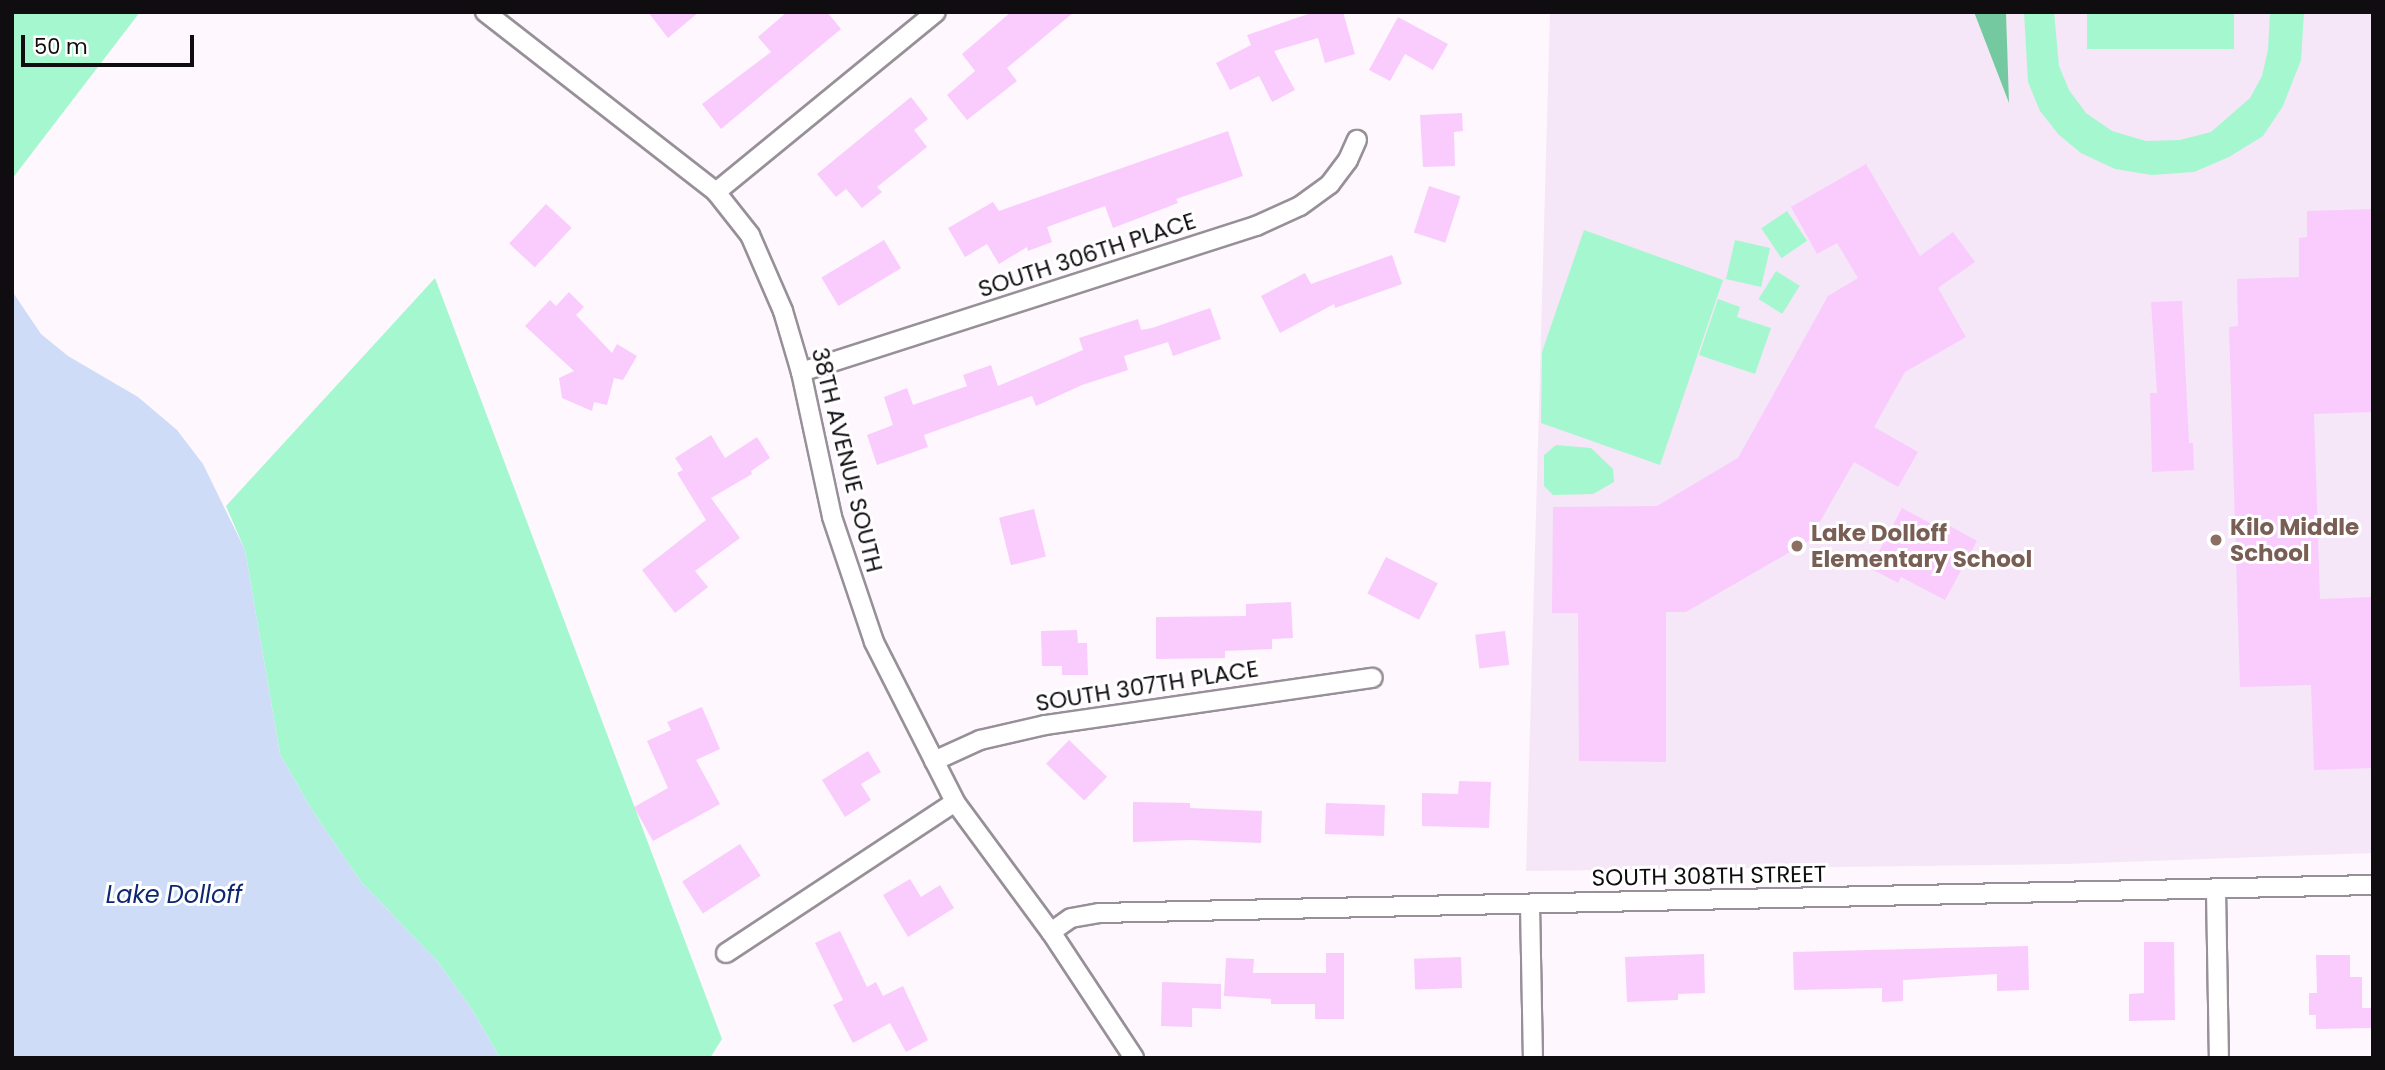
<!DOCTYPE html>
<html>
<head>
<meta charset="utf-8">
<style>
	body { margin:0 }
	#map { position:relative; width:2385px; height:1070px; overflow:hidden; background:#fef7fe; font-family:Poppins,sans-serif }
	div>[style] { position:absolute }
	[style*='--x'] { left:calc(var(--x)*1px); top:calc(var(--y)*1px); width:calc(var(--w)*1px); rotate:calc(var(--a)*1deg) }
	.built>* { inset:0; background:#f5e7f7 }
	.green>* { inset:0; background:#a5f7cf; transform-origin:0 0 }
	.forest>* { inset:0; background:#74c9a1 }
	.water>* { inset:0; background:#cfdcf8 }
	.building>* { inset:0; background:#f9ccfd; transform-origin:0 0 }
	.roads { filter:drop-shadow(2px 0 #989098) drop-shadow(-2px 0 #989098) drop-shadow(0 2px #989098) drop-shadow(0 -2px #989098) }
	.street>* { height:18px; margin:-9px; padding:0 9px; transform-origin:9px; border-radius:9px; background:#fff }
	.dots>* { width:19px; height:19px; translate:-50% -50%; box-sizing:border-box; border:4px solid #fff; border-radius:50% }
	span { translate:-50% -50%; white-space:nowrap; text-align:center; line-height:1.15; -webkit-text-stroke:6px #fff; paint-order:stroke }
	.street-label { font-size:23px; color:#100d10 }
	.education-label { font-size:23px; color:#785e54; font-weight:700 }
	.left { translate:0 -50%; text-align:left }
	.water-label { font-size:24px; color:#0d2771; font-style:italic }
	.frame { position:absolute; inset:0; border:14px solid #100d10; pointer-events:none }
	.scale { position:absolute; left:21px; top:35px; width:173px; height:32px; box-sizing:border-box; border:4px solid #100d10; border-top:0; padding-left:9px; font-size:21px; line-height:24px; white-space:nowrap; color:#100d10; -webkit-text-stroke:5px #fff; paint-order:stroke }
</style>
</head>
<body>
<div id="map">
	<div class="built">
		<div style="clip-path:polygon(1550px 12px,1974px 12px,2008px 101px,2006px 12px,2373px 12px,2373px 853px,2066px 864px,1526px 871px)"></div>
	</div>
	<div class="green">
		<div style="clip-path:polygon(12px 12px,140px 12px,12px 179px)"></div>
		<div style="clip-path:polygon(2024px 12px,2054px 12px,2059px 66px,2069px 90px,2086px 113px,2112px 131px,2146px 141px,2180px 140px,2211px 132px,2250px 98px,2262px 76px,2268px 50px,2270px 12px,2304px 12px,2301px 60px,2283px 106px,2263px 136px,2229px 157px,2194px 172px,2152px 175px,2115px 169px,2081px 153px,2059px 135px,2040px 111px,2028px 82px)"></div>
		<div style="left:2087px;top:12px;width:147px;height:37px"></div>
		<div style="left:1787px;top:211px;width:36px;height:31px;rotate:56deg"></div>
		<div style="clip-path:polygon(1584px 230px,1723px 280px,1660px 465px,1541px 423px,1542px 352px)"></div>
		<div style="left:1735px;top:240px;width:36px;height:40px;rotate:13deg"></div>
		<div style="left:1776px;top:271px;width:28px;height:33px;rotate:32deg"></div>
		<div style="clip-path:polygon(435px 278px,722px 1039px,710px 1058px,500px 1058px,471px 1008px,438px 962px,361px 882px,310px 807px,280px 754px,245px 550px,226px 506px)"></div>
		<div style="clip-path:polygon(1718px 299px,1740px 307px,1737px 317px,1771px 328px,1755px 374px,1699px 355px)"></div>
		<div style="clip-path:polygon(1556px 445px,1591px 448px,1613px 469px,1614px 482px,1593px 494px,1553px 495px,1544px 486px,1544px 455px)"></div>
	</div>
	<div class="forest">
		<div style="clip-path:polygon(1974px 12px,2006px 12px,2009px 103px)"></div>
	</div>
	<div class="water">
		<div style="clip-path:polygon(12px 291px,41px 334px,68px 356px,138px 397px,177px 430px,203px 464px,245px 550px,280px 754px,310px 807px,361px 882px,438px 962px,471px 1008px,500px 1058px,12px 1058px)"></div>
	</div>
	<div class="building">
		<div style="clip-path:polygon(648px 12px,699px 12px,668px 38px)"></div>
		<div style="clip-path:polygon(787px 12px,827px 12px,841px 29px,721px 129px,702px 104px,771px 52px,758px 37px)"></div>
		<div style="clip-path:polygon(1011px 12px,1074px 12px,1007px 68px,1017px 81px,967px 120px,947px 95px,975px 71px,962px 54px)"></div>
		<div style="clip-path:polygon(1314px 12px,1343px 12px,1355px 54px,1325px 63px,1318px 38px,1274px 51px,1295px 90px,1272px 102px,1259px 76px,1230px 90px,1216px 63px,1251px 45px,1247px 35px)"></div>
		<div style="clip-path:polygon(1398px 17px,1448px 44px,1433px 70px,1405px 54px,1390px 81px,1369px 70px)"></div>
		<div style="clip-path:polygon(911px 97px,928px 119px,914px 130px,927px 147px,877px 187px,882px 192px,862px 208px,846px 189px,836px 197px,817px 174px)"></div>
		<div style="clip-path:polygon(1462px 113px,1463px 131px,1454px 132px,1455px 166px,1423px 167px,1420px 115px)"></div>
		<div style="clip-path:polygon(1228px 131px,1243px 176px,1176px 199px,1178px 203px,1113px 228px,1105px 206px,1047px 227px,1052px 242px,1028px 251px,1027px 247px,999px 264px,987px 244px,965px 257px,948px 228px,993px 202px,999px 211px)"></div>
		<div style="clip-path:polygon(1866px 164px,1920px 256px,1953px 232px,1975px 262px,1938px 288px,1966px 337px,1905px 372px,1874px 427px,1918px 452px,1898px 487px,1854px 462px,1809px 541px,1686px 612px,1666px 612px,1666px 762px,1579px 761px,1578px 613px,1552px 613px,1553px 507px,1657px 506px,1738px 458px,1828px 296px,1858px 278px,1837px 243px,1817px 254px,1791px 207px)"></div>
		<div style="left:1429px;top:186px;width:33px;height:49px;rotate:18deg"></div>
		<div style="left:546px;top:204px;width:35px;height:54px;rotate:43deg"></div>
		<div style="clip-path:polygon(2373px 209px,2373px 412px,2314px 414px,2320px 599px,2373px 597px,2373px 768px,2314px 770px,2311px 685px,2240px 687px,2229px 327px,2238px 326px,2237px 279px,2299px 277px,2299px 238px,2307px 237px,2307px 211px)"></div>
		<div style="left:884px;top:240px;width:33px;height:73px;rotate:59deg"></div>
		<div style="clip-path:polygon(1392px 255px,1402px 284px,1335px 308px,1334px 304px,1280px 333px,1261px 296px,1305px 273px,1311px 284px)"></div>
		<div style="clip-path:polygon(569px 292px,584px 307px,576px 315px,612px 353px,617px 344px,637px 356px,623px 380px,614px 378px,607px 405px,594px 402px,592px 411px,562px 398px,559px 378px,574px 371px,525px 326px,550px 300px,556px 306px)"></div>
		<div style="clip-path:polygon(2182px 301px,2189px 443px,2193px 443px,2194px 470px,2152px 472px,2150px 393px,2157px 393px,2151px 302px)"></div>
		<div style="clip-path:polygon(1210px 308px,1221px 339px,1173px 356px,1168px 342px,1124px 356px,1128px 370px,1082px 385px,1036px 406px,1032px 396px,924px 435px,928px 447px,877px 465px,867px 435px,893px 425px,884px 397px,907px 388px,913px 405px,967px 386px,963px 375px,991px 365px,998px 386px,1083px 350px,1079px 338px,1138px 319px,1141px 330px,1152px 328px)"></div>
		<div style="clip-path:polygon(711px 435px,725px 458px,757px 437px,770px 458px,751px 471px,752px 474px,711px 498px,740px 538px,695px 571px,708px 587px,675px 613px,642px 570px,706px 520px,677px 473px,683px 470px,675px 458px)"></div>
		<div style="clip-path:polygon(1902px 508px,1947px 532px,1950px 526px,1977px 541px,1945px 600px,1901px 577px,1898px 583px,1870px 568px)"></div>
		<div style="left:1034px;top:509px;width:49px;height:36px;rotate:76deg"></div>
		<div style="left:1386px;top:557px;width:58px;height:41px;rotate:27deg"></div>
		<div style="clip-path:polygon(1291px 602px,1293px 638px,1272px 639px,1272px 649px,1225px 651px,1225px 658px,1156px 659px,1156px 617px,1246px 616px,1246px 604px)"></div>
		<div style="clip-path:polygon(1077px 630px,1078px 643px,1087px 643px,1088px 675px,1062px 675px,1062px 666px,1042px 666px,1041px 631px)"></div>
		<div style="left:1505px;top:631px;width:34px;height:30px;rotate:83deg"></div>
		<div style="clip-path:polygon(702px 707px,720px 749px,696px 760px,720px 804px,653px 841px,634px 807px,668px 788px,647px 741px,671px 730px,667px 722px)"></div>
		<div style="left:1069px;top:740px;width:53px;height:33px;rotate:44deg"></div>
		<div style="clip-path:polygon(868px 751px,881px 772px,861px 784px,871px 800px,845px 817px,822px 780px)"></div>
		<div style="clip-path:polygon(1459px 781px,1491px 782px,1489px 828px,1422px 826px,1422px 793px,1458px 794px)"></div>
		<div style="clip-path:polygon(1133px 802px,1190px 803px,1190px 808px,1262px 811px,1261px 843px,1190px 840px,1133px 842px)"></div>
		<div style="left:1326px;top:803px;width:59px;height:31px;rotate:2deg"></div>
		<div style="left:740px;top:844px;width:38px;height:69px;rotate:57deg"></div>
		<div style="clip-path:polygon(910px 879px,921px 897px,940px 885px,954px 908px,908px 937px,883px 895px)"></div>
		<div style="clip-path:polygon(840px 931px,867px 987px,876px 982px,883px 996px,903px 986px,928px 1040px,906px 1052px,890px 1023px,853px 1043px,833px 1005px,843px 1000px,815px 943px)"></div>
		<div style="clip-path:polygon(2144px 942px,2174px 942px,2175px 1020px,2129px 1021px,2129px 994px,2144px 993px)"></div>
		<div style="clip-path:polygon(2028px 946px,2029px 990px,1997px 991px,1997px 974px,1903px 980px,1903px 1001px,1882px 1002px,1882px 988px,1794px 990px,1793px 952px)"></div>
		<div style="clip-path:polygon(1326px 953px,1344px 953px,1344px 1019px,1315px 1019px,1315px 1004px,1271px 1004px,1271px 999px,1224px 996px,1226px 958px,1254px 959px,1253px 973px,1326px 973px)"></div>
		<div style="clip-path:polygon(1704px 954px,1705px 993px,1678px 994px,1678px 1000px,1627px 1002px,1625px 957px)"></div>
		<div style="clip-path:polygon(2316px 955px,2350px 955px,2350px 977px,2362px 977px,2362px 1008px,2373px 1008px,2373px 1028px,2316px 1029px,2316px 1015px,2309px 1015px,2309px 993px,2317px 993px)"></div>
		<div style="left:1461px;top:957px;width:31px;height:47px;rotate:88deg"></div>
		<div style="clip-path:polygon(1162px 982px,1221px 984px,1221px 1009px,1192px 1008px,1192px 1027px,1161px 1026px)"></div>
	</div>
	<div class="roads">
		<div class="street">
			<div style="--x:485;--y:12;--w:293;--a:37.9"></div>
			<div style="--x:716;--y:192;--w:55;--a:51.7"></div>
			<div style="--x:750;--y:235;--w:83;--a:66.5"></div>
			<div style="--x:783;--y:311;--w:64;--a:73.6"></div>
			<div style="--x:801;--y:372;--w:148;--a:77.9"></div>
			<div style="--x:832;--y:517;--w:132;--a:71.4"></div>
			<div style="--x:874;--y:642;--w:179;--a:63.1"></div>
			<div style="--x:955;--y:802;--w:162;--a:53.6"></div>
			<div style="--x:1051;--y:932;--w:151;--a:56.6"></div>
			<div style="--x:716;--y:192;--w:284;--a:-39.3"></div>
			<div style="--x:801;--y:372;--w:478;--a:-17.8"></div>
			<div style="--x:1256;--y:226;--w:48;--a:-24.4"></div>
			<div style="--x:1300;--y:206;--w:37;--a:-36"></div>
			<div style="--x:1330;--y:184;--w:30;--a:-53"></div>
			<div style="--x:1348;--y:160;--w:22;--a:-66"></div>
			<div style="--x:934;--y:761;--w:51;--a:-24.5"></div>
			<div style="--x:980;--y:740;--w:67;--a:-13"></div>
			<div style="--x:1045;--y:725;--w:331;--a:-8.2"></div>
			<div style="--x:2216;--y:890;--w:168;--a:89"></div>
			<div style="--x:1530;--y:905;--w:153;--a:88.9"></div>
			<div style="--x:1051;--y:932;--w:24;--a:-35"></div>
			<div style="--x:1071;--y:918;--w:28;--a:-10"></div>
			<div style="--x:1099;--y:913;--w:1274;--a:-1.26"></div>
			<div style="--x:726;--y:953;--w:274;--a:-33.4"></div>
		</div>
	</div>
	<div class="dots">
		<div style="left:2216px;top:540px;background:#8d6e63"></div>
		<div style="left:1797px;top:546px;background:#8d6e63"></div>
	</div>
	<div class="street-label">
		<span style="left:1087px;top:255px;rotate:-18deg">SOUTH 306TH PLACE</span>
		<span style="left:847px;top:460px;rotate:76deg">38TH AVENUE SOUTH</span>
		<span style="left:1147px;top:686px;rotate:-9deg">SOUTH 307TH PLACE</span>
		<span style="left:1709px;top:876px;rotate:-1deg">SOUTH 308TH STREET</span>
	</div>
	<div class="education-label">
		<span class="left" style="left:2230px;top:540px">Kilo Middle<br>School</span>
		<span class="left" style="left:1811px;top:546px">Lake Dolloff<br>Elementary School</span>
	</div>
	<div class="water-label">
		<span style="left:174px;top:895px">Lake Dolloff</span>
	</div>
	<div class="frame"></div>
	<div class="scale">50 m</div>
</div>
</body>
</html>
